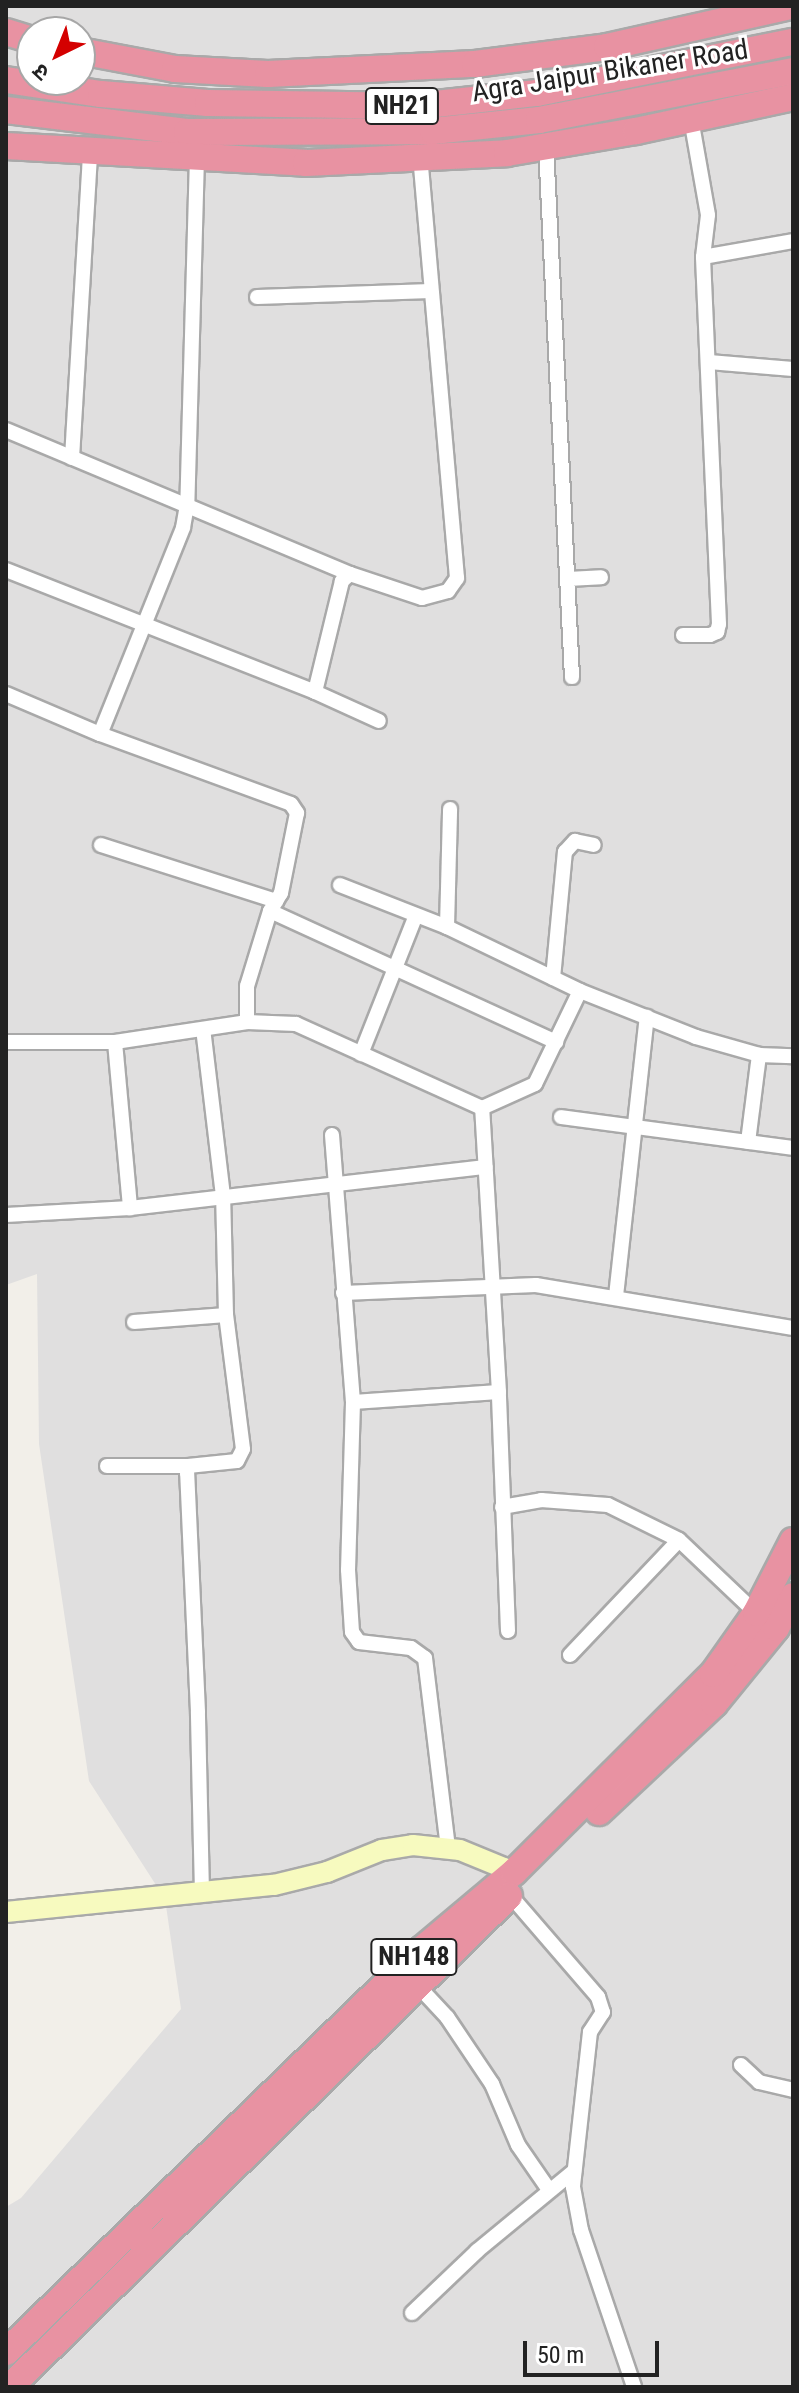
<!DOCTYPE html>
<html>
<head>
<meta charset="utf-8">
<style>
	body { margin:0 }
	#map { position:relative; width:799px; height:2393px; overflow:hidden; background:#f2efe9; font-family:"Roboto Condensed","Noto Sans Devanagari",sans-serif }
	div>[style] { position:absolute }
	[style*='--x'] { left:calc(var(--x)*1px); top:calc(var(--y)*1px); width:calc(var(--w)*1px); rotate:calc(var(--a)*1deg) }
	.residential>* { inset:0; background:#e0dfdf }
	.roads { filter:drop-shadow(2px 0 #a9a9a9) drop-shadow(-2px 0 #a9a9a9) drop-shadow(0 2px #a9a9a9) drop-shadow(0 -2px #a9a9a9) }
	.street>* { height:14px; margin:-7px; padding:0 7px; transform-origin:7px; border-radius:7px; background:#fff }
	.secondary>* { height:20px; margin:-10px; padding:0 10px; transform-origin:10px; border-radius:10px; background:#f7fabf }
	.highway>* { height:26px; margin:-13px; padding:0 13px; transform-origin:13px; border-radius:13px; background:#e892a2 }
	span { translate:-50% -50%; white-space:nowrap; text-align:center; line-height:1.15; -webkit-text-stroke:6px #fff; paint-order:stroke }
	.shield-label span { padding:2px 6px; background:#fff; border:2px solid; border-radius:6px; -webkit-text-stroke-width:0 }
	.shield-label { font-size:26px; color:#222; font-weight:700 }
	.street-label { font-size:28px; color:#222 }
	.frame { position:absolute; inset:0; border:8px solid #222; pointer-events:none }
	.north { position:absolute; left:16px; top:16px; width:80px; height:80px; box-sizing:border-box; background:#fff; border:2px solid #a7a7a7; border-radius:50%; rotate:223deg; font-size:22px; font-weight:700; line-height:32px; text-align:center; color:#222 }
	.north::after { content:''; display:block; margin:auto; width:28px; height:36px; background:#d40000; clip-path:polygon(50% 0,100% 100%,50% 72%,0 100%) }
	.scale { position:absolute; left:523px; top:2341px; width:136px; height:36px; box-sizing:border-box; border:4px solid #222; border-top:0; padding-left:10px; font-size:24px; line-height:28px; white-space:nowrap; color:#222; -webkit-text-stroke:6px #fff; paint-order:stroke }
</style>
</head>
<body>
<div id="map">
	<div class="residential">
		<div style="clip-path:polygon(evenodd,6px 6px,793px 6px,793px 2387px,6px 2387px,6px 2207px,21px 2198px,181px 2009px,165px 1899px,89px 1781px,39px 1444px,37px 1274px,6px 1285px,6px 6px,32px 32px,80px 32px,80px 80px,32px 80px,32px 32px)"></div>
	</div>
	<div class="roads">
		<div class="street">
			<div style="--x:546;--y:146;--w:532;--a:87.2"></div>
			<div style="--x:197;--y:157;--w:348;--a:91.6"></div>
			<div style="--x:187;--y:505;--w:23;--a:100"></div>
			<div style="--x:183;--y:528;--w:222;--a:111.9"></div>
			<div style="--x:100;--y:734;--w:203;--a:20.1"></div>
			<div style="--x:291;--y:804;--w:11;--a:56"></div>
			<div style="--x:297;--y:813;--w:82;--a:101.3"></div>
			<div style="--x:281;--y:893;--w:21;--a:121"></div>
			<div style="--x:270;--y:911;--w:78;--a:107"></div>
			<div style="--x:247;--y:986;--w:36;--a:90"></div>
			<div style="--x:703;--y:257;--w:91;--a:-10.1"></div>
			<div style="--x:257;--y:297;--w:174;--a:-2"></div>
			<div style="--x:709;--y:362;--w:84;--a:4.8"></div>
			<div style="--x:6;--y:430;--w:373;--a:22.7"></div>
			<div style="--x:350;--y:574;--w:76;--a:18.4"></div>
			<div style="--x:422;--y:598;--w:27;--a:-15"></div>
			<div style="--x:448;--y:591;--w:16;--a:-55"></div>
			<div style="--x:457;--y:578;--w:423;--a:-95"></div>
			<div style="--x:72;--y:458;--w:307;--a:-86.6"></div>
			<div style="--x:6;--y:570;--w:332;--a:21.5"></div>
			<div style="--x:350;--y:574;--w:11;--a:139"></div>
			<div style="--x:342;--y:581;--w:114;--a:103.7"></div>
			<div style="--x:315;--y:692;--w:70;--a:24.4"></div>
			<div style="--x:568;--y:579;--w:33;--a:-3"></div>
			<div style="--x:683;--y:635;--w:27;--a:0"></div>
			<div style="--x:710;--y:635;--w:8;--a:-23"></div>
			<div style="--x:717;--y:632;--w:8;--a:-76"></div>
			<div style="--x:719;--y:624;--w:367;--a:-92.5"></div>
			<div style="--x:703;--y:257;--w:42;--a:-83.2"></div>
			<div style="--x:708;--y:215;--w:97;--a:-100"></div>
			<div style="--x:6;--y:694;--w:102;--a:23.1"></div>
			<div style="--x:101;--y:845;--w:184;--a:17.7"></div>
			<div style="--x:340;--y:885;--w:115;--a:21.4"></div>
			<div style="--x:447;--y:927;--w:148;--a:25.7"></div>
			<div style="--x:580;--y:991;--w:125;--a:21.6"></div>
			<div style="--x:696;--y:1037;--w:66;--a:15.9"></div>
			<div style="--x:759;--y:1055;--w:34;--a:2"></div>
			<div style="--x:270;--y:911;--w:315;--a:24.6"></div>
			<div style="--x:447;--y:927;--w:118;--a:-88.5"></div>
			<div style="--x:553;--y:978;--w:127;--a:-84.6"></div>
			<div style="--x:565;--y:852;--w:15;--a:-48"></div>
			<div style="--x:575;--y:841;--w:19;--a:12"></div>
			<div style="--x:6;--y:1042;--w:109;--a:0"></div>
			<div style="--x:115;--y:1042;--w:134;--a:-8.6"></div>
			<div style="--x:247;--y:1022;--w:49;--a:2.3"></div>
			<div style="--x:296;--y:1024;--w:204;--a:24.3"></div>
			<div style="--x:115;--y:1042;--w:167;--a:84.8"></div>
			<div style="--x:361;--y:1054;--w:149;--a:-68.4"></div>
			<div style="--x:561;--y:1117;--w:234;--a:7.6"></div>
			<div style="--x:332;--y:1135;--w:268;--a:85.5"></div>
			<div style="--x:353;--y:1402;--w:168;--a:91.7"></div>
			<div style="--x:348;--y:1570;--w:62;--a:86.3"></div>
			<div style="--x:352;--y:1632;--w:12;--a:55"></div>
			<div style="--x:359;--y:1642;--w:52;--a:6.6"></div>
			<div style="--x:411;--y:1648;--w:17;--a:36"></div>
			<div style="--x:425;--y:1658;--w:192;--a:83.1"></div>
			<div style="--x:748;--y:1142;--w:88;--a:-82.8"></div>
			<div style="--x:6;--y:1215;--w:124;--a:-3.2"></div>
			<div style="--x:130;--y:1208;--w:358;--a:-6.6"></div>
			<div style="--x:343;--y:1293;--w:193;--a:-2.4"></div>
			<div style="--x:536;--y:1285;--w:261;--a:9.5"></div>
			<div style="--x:616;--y:1296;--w:281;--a:-83.7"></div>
			<div style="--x:134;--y:1322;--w:92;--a:-4.4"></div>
			<div style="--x:353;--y:1402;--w:146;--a:-3.9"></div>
			<div style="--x:107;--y:1466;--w:81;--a:0"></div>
			<div style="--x:502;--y:1507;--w:40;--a:-10"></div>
			<div style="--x:541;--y:1500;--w:67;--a:4.3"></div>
			<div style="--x:608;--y:1505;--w:79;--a:26.2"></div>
			<div style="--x:679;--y:1540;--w:106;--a:43.5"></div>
			<div style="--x:508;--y:1631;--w:239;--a:-92.2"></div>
			<div style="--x:499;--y:1392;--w:285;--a:-93.4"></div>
			<div style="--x:482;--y:1108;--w:58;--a:-24.4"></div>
			<div style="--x:535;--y:1084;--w:103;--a:-64.2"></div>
			<div style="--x:570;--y:1655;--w:158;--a:-46.5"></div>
			<div style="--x:202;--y:1893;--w:181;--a:-91.3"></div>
			<div style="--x:198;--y:1712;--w:239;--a:-92.6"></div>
			<div style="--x:187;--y:1473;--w:7;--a:-82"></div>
			<div style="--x:188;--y:1466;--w:49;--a:-5.8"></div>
			<div style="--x:237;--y:1461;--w:13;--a:-63"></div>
			<div style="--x:243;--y:1449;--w:135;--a:-97.2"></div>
			<div style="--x:226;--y:1315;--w:119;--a:-91.4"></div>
			<div style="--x:223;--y:1196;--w:168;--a:-96.8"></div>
			<div style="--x:510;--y:1895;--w:135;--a:49.2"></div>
			<div style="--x:598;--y:1997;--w:16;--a:72"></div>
			<div style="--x:603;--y:2012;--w:24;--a:123"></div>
			<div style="--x:590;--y:2032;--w:156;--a:96.3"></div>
			<div style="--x:573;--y:2187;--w:44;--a:79.5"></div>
			<div style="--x:581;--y:2230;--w:166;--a:71.3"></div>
			<div style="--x:419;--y:1987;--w:41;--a:47"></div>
			<div style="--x:447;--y:2017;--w:81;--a:56.1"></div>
			<div style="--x:492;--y:2084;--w:66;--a:66.9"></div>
			<div style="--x:518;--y:2145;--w:55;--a:55.4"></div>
			<div style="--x:741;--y:2065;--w:25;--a:43"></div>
			<div style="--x:759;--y:2082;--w:35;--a:13"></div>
			<div style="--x:412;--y:2313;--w:90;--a:-43.6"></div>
			<div style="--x:477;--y:2251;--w:126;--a:-39.5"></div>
		</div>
		<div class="secondary">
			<div style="--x:6;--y:1912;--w:269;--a:-5.8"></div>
			<div style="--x:274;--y:1885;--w:55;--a:-13.8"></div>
			<div style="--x:327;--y:1872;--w:59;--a:-21.8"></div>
			<div style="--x:382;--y:1850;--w:31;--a:-9"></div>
			<div style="--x:413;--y:1845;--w:47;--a:6.1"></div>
			<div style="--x:460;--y:1850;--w:58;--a:22.2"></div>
		</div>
		<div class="highway">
			<div style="--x:6;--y:32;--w:27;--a:17"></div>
			<div style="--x:80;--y:51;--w:97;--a:10.7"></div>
			<div style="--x:175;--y:69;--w:93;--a:3.1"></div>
			<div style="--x:268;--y:74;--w:207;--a:-2.8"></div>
			<div style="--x:475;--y:64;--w:133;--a:-7.3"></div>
			<div style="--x:607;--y:47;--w:188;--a:-12.6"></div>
			<div style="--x:6;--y:80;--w:96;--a:8.4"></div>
			<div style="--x:101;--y:94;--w:107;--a:4.8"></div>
			<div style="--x:208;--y:103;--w:209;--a:0.8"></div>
			<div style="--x:417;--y:106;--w:121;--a:-6.2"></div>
			<div style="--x:537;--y:93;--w:261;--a:-11.3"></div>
			<div style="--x:6;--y:110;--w:182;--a:6.9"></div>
			<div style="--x:187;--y:132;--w:246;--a:-0.2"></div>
			<div style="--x:433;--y:131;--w:107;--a:-5.9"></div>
			<div style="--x:539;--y:120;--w:259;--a:-10.9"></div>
			<div style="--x:6;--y:146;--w:300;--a:3.2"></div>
			<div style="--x:306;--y:163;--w:201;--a:-2.8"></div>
			<div style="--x:507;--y:153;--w:131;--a:-9.7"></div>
			<div style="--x:636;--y:131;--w:161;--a:-12.2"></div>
			<div style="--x:599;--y:1812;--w:158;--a:-43.2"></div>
			<div style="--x:714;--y:1704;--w:98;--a:-50.8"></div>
			<div style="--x:776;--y:1628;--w:36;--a:-62"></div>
			<div style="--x:6;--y:2352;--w:578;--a:-44.09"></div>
			<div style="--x:421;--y:1950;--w:121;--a:-40"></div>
			<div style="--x:514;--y:1872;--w:281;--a:-44.9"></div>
			<div style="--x:713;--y:1674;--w:75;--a:-54.8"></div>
			<div style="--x:756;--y:1613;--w:81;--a:-62.8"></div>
			<div style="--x:10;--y:2387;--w:700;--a:-44.54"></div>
		</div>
	</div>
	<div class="shield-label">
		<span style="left:402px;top:106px">NH21</span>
		<span style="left:414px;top:1957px">NH148</span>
	</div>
	<div class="street-label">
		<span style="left:610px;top:71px;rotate:-9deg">Agra Jaipur Bikaner Road</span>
	</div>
	<div class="frame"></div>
	<div class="north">उ</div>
	<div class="scale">50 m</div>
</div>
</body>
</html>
